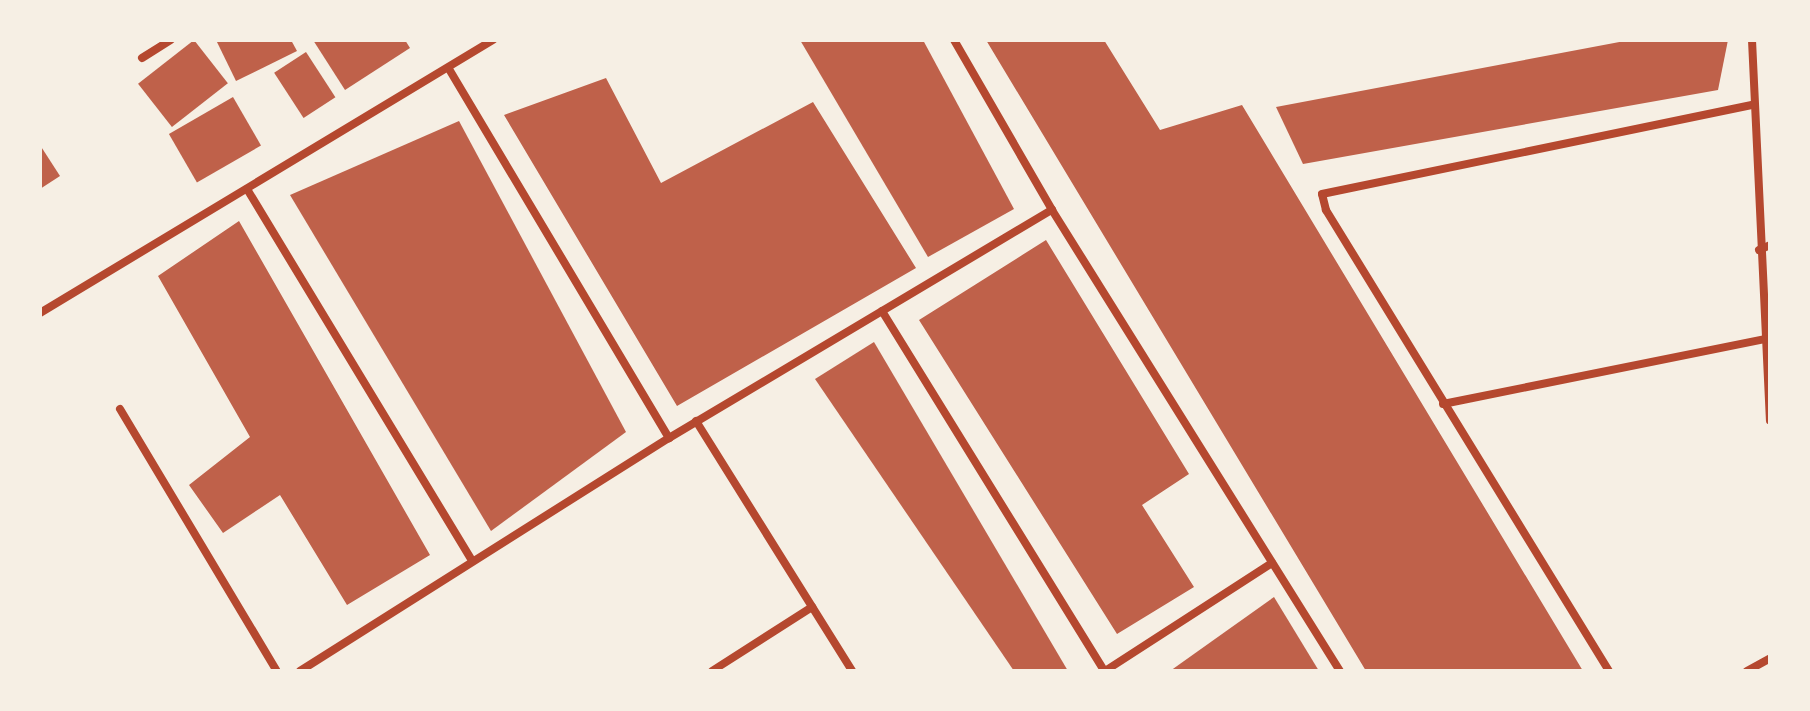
<!DOCTYPE html>
<html>
<head>
<meta charset="utf-8">
<style>
	body { margin:0 }
	#map { position:relative; width:1810px; height:711px; overflow:hidden; background:#f6efe4; font-family:Poppins,sans-serif }
	div>[style] { position:absolute }
	[style*='--x'] { left:calc(var(--x)*1px); top:calc(var(--y)*1px); width:calc(var(--w)*1px); rotate:calc(var(--a)*1deg) }
	.building>* { inset:0; background:#bf614a; transform-origin:0 0 }
	.minor>* { height:8px; margin:-4px; padding:0 4px; transform-origin:4px; border-radius:4px; background:#b5482f }
	span { translate:-50% -50%; white-space:nowrap; text-align:center; line-height:1.15; -webkit-text-stroke:8px #f6efe4; paint-order:stroke }
	.frame { position:absolute; inset:0; border:42px solid #f6efe4; pointer-events:none }
</style>
</head>
<body>
<div id="map">
	<div class="building">
		<div style="left:194px;top:40px;width:55px;height:71px;rotate:52deg"></div>
		<div style="clip-path:polygon(216px 40px,291px 40px,297px 51px,236px 81px)"></div>
		<div style="clip-path:polygon(313px 40px,405px 40px,410px 48px,345px 90px)"></div>
		<div style="clip-path:polygon(800px 40px,923px 40px,1014px 209px,928px 257px)"></div>
		<div style="clip-path:polygon(986px 40px,1104px 40px,1160px 130px,1242px 105px,1583px 671px,1366px 671px)"></div>
		<div style="clip-path:polygon(1630px 40px,1728px 40px,1718px 90px,1303px 164px,1276px 107px)"></div>
		<div style="left:306px;top:52px;width:54px;height:38px;rotate:57deg"></div>
		<div style="clip-path:polygon(606px 78px,661px 183px,813px 102px,916px 268px,677px 406px,504px 115px)"></div>
		<div style="left:233px;top:97px;width:56px;height:74px;rotate:60deg"></div>
		<div style="clip-path:polygon(459px 121px,626px 432px,491px 531px,290px 195px)"></div>
		<div style="clip-path:polygon(40px 145px,60px 176px,40px 189px)"></div>
		<div style="clip-path:polygon(239px 221px,430px 555px,347px 605px,280px 495px,223px 533px,189px 485px,250px 437px,158px 276px)"></div>
		<div style="clip-path:polygon(1046px 240px,1189px 474px,1142px 505px,1194px 587px,1117px 634px,919px 320px)"></div>
		<div style="clip-path:polygon(874px 342px,1068px 671px,1014px 671px,815px 379px)"></div>
		<div style="clip-path:polygon(1274px 597px,1319px 671px,1170px 671px)"></div>
	</div>
	<div class="minor">
		<div style="--x:954;--y:40;--w:196;--a:60"></div>
		<div style="--x:1052;--y:210;--w:544;--a:58.01"></div>
		<div style="--x:1752;--y:40;--w:381;--a:87.3"></div>
		<div style="--x:142;--y:58;--w:34;--a:-32"></div>
		<div style="--x:449;--y:69;--w:430;--a:59.2"></div>
		<div style="--x:247;--y:189;--w:435;--a:58.8"></div>
		<div style="--x:1759;--y:250;--w:12;--a:-24"></div>
		<div style="--x:882;--y:311;--w:423;--a:58.3"></div>
		<div style="--x:40;--y:313;--w:529;--a:-31.08"></div>
		<div style="--x:1443;--y:404;--w:328;--a:-11.4"></div>
		<div style="--x:120;--y:409;--w:305;--a:59.1"></div>
		<div style="--x:696;--y:421;--w:295;--a:58"></div>
		<div style="--x:300;--y:671;--w:436;--a:-32.3"></div>
		<div style="--x:669;--y:438;--w:446;--a:-30.8"></div>
		<div style="--x:712;--y:671;--w:119;--a:-32.6"></div>
		<div style="--x:1105;--y:671;--w:199;--a:-32.9"></div>
		<div style="--x:1609;--y:671;--w:541;--a:-121.55"></div>
		<div style="--x:1326;--y:210;--w:16;--a:-104"></div>
		<div style="--x:1322;--y:194;--w:440;--a:-11.7"></div>
		<div style="--x:1747;--y:671;--w:26;--a:-29"></div>
	</div>
	<div class="frame"></div>
</div>
</body>
</html>
